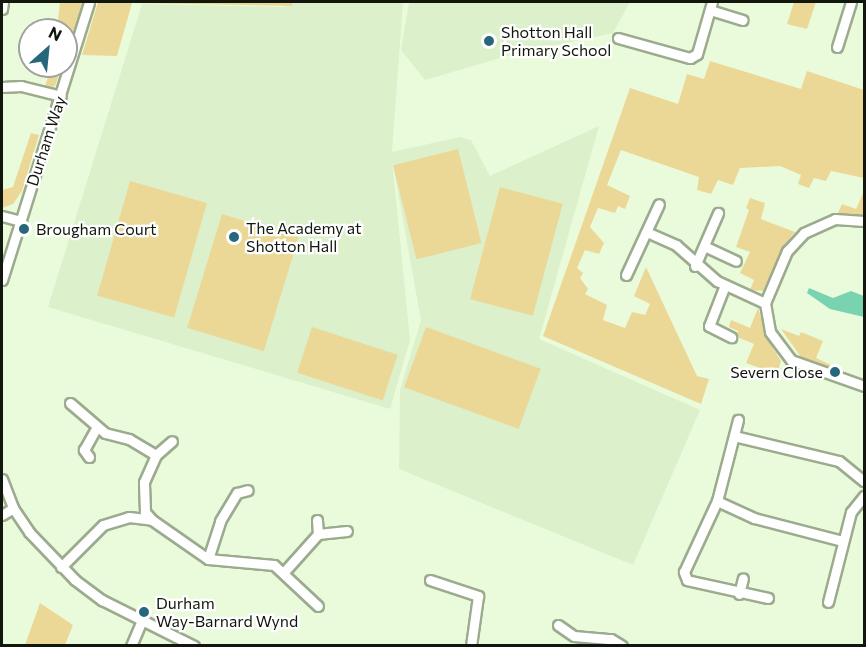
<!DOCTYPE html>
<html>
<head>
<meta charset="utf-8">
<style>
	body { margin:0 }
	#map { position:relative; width:866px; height:647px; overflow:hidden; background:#eafbdc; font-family:Commissioner,sans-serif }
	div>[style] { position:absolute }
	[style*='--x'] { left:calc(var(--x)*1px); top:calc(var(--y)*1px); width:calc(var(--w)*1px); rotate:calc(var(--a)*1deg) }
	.built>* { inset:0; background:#dcf0cb }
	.green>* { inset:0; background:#ebd896; transform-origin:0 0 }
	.water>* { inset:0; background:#7ad3b0 }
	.roads { filter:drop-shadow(2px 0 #9cab8e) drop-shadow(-2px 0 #9cab8e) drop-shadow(0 2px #9cab8e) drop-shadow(0 -2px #9cab8e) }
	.minor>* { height:9px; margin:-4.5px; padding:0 4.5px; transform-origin:4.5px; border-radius:4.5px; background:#fff }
	.dots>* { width:16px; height:16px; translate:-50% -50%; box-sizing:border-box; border:3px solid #fff; border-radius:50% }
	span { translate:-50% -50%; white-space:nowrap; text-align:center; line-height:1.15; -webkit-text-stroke:4.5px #fff; paint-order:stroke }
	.poi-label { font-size:16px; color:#11170c }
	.left { translate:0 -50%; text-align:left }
	.right { translate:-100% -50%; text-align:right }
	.street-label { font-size:16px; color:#11170c }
	.frame { position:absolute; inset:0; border:3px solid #11170c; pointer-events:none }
	.north { position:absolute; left:18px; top:18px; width:60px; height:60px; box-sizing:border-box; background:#fff; border:2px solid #a0a29e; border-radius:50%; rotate:27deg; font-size:16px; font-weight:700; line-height:24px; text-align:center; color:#11170c }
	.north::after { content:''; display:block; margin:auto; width:21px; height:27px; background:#26677b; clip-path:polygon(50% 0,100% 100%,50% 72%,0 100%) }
</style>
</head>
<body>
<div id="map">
	<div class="built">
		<div style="clip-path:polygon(288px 2px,403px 2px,392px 152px,460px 137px,471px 140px,490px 176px,599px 126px,539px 339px,700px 410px,633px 565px,399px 469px,400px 390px,421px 320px,392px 159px,410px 340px,390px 409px,48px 307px,142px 4px,284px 7px)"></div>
		<div style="clip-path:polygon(409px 2px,630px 2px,613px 33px,507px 56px,425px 80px,401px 50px)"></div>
	</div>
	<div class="green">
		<div style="clip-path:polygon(60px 2px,84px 2px,66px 54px,66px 30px,57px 30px)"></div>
		<div style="clip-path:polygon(98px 2px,293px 2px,292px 6px,132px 3px,117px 56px,82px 55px)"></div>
		<div style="clip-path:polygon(794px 2px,816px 2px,807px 29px,787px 24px)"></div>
		<div style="clip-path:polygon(710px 61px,801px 89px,807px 71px,864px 90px,864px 178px,831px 171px,826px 181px,814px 178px,809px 188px,798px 184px,801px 175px,780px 166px,740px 168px,733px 185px,718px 180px,711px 194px,697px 190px,699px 177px,621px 150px,607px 185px,630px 196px,625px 209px,618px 206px,615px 213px,598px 208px,590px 227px,604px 243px,599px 254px,585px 250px,577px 268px,583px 273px,580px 278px,588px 289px,585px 294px,607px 305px,603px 320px,625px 328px,632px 312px,645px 315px,650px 304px,634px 296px,646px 267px,697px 376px,709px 379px,701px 404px,543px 336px,630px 88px,678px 104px,687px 74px,704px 79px)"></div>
		<div style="clip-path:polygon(52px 66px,62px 66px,55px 86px,49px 88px,45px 86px)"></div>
		<div style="clip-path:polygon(31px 133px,39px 135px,22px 191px,13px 204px,2px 208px,2px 190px,13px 187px)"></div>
		<div style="left:458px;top:149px;width:97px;height:67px;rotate:76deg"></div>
		<div style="left:130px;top:181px;width:80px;height:119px;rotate:16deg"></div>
		<div style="left:500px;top:187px;width:65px;height:116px;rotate:15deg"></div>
		<div style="clip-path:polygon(864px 191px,864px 216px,838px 213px,842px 204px,856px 209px)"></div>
		<div style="clip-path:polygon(750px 198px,765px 203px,761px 219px,795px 232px,784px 245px,763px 291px,750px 290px,754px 280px,740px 273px,750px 252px,736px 247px,749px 210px,746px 208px)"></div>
		<div style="left:222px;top:214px;width:80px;height:119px;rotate:17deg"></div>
		<div style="clip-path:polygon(758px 308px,769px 342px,781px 361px,777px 374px,746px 363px,754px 344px,737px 337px,738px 331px,729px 327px,731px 320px,750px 328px)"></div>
		<div style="left:312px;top:327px;width:90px;height:48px;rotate:18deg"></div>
		<div style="left:426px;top:327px;width:122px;height:64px;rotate:20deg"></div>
		<div style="clip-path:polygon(781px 329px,799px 336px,801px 332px,823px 341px,816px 358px,833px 366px,832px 369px,801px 357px)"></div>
		<div style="clip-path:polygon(40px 603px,73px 625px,65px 645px,25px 645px)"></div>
	</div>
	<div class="water">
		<div style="clip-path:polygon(809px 288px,833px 298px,851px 291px,864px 296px,864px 317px,830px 309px,807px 293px)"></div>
	</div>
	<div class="roads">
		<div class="minor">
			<div style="--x:2;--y:9;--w:7;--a:-82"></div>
			<div style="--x:710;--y:10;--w:34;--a:17"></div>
			<div style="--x:618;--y:38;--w:75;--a:15.5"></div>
			<div style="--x:690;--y:58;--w:8;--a:-30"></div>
			<div style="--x:697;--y:54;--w:54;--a:-73.9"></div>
			<div style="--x:837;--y:47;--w:47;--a:-72.7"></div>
			<div style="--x:2;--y:87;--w:19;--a:-3"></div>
			<div style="--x:21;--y:86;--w:41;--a:14"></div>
			<div style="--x:2;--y:216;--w:20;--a:15"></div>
			<div style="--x:864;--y:221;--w:29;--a:-176"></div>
			<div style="--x:835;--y:219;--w:34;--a:156"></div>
			<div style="--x:804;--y:233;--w:25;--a:133"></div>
			<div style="--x:787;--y:251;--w:56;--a:112.9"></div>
			<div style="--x:765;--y:303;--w:29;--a:80"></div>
			<div style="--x:770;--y:332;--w:35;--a:53"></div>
			<div style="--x:791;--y:360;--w:77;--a:19.6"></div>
			<div style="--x:649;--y:233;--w:30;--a:24"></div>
			<div style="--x:676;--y:245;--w:55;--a:41.3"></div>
			<div style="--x:717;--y:281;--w:53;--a:24.6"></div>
			<div style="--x:704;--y:246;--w:35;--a:25"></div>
			<div style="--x:695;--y:266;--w:58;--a:-66.5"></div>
			<div style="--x:626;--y:275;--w:78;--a:-65.1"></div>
			<div style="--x:2;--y:280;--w:291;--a:-72.6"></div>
			<div style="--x:725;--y:285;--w:44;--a:111.3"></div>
			<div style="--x:709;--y:326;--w:25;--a:27"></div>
			<div style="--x:70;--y:403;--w:46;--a:40.6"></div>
			<div style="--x:105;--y:433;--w:25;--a:14"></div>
			<div style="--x:129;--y:439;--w:31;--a:31"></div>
			<div style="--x:734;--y:436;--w:108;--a:13.4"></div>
			<div style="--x:839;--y:461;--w:32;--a:39"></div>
			<div style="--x:89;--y:457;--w:9;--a:-126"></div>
			<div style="--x:84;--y:450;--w:25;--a:-61"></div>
			<div style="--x:2;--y:479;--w:31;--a:69"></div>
			<div style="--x:13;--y:508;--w:29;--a:56"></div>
			<div style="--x:29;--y:532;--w:66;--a:46.2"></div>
			<div style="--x:75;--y:580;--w:34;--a:37"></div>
			<div style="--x:102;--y:600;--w:103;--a:26.6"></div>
			<div style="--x:717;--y:501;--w:84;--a:-75.5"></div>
			<div style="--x:2;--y:515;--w:13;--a:-32"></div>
			<div style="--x:152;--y:520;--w:11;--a:-131"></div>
			<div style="--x:145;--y:512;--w:30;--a:-92"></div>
			<div style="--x:144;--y:482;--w:30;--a:-66"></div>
			<div style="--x:156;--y:455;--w:21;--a:-41"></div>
			<div style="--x:317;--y:520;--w:14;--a:86"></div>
			<div style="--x:208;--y:559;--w:40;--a:-72"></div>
			<div style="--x:220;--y:521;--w:33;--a:-59"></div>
			<div style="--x:237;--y:493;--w:11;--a:-15"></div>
			<div style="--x:61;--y:567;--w:59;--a:-45"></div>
			<div style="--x:103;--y:525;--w:27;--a:-17"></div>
			<div style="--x:129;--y:517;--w:23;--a:7"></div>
			<div style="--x:152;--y:520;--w:68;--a:34.9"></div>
			<div style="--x:208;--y:559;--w:66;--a:5.2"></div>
			<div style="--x:274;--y:565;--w:60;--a:43"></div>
			<div style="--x:284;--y:572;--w:51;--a:-48.2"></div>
			<div style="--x:318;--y:534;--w:29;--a:-6"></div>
			<div style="--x:430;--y:580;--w:51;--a:18.4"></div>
			<div style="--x:478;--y:596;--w:50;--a:98"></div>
			<div style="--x:739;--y:594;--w:16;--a:-76"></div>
			<div style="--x:768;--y:598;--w:83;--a:-167.5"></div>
			<div style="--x:687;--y:580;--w:9;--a:-111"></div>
			<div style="--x:684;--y:572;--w:78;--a:-65.1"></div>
			<div style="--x:717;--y:501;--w:41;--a:24.7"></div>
			<div style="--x:754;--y:518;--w:92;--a:14.5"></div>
			<div style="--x:828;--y:602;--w:93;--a:-75.7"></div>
			<div style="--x:851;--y:512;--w:21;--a:-51"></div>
			<div style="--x:558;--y:625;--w:19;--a:35"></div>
			<div style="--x:574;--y:636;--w:37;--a:5"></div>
			<div style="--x:611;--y:639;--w:13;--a:32"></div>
			<div style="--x:131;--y:646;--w:28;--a:-67"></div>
		</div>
	</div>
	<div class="dots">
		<div style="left:489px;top:41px;background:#26677b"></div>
		<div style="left:24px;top:229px;background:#26677b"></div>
		<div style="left:234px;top:237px;background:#26677b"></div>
		<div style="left:835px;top:372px;background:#26677b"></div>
		<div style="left:144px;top:612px;background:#26677b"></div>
	</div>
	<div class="poi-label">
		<span class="left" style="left:501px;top:41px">Shotton Hall<br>Primary School</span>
		<span class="left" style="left:246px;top:237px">The Academy at<br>Shotton Hall</span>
		<span class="left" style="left:36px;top:229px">Brougham Court</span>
		<span class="right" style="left:823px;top:372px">Severn Close</span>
		<span class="left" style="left:156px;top:612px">Durham<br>Way-Barnard Wynd</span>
	</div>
	<div class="street-label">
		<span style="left:46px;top:141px;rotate:-72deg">Durham Way</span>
	</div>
	<div class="frame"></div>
	<div class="north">N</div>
</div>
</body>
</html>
